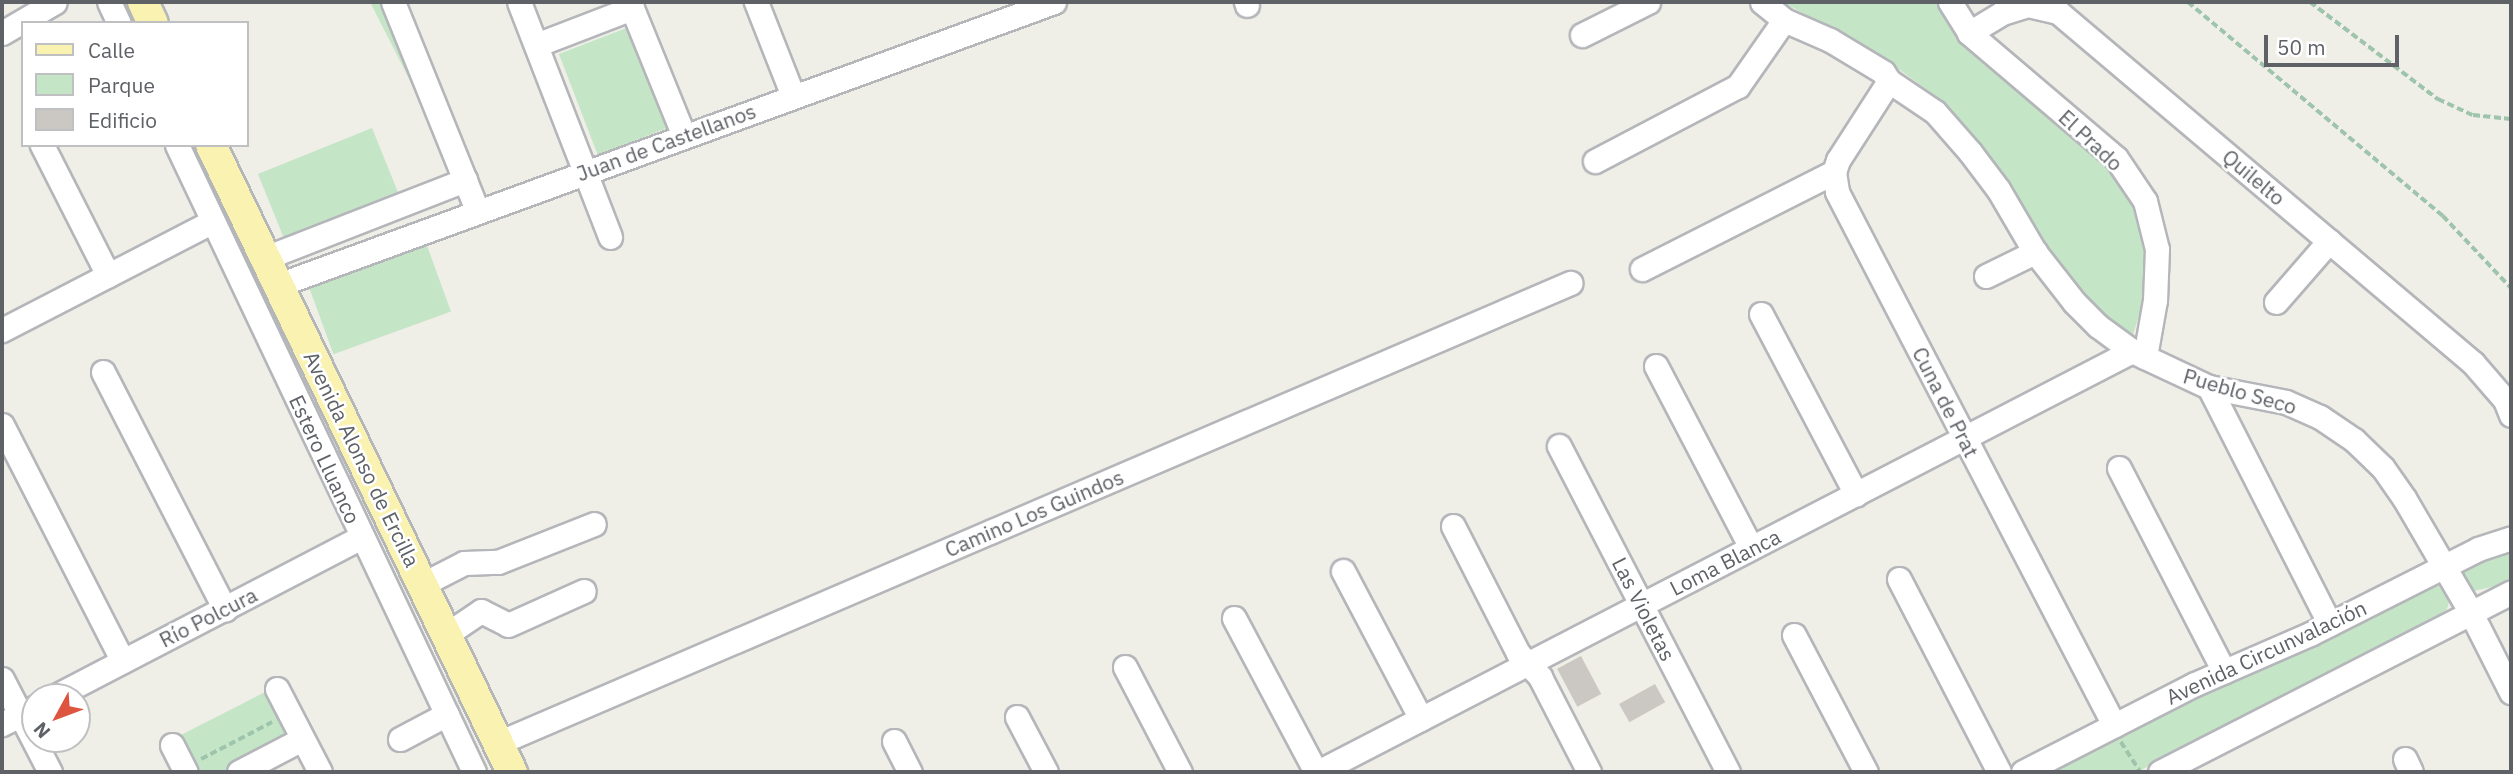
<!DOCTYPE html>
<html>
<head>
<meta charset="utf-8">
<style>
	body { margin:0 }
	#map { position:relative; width:2513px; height:774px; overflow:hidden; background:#efeee7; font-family:"IBM Plex Sans",sans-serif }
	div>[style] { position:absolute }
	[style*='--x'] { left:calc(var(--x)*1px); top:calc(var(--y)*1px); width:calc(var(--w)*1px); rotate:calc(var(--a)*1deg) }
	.green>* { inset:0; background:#c5e5c7; transform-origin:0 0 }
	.building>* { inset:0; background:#cbc8c4; transform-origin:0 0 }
	.path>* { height:3.5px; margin-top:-1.75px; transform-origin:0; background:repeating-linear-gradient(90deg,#9ec5ac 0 7px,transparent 0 10.5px) }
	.roads { filter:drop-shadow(2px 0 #b4b6ba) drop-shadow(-2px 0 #b4b6ba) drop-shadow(0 2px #b4b6ba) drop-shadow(0 -2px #b4b6ba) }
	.minor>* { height:23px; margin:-11.5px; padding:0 11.5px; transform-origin:11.5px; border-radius:11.5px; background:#fff }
	.major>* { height:30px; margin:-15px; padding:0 15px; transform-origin:15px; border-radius:15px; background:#f9f2b1 }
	span { translate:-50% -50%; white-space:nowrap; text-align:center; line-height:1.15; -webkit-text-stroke:5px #fff; paint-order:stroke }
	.street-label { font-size:21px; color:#5e6166 }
	.frame { position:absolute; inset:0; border:4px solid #5e6166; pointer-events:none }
	.legend { position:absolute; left:21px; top:21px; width:228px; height:126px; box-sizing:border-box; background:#fff; border:2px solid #bfc0c2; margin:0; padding:9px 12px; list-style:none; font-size:21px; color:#5e6166 }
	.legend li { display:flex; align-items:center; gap:14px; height:35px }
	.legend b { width:35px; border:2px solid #bfc0c2 }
	.north { position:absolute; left:21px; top:683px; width:70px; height:70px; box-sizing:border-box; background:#fff; border:2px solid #bfc0c2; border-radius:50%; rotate:229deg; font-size:19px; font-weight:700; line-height:28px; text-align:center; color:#5e6166 }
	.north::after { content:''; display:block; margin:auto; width:24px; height:32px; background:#dd543f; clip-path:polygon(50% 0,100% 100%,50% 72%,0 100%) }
	.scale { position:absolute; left:2264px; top:35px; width:135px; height:32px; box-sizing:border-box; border:4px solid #5e6166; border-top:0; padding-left:9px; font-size:21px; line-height:24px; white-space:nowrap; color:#5e6166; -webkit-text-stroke:5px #fff; paint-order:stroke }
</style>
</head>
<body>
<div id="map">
	<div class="green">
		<div style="clip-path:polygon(370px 2px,385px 2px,424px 108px)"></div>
		<div style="clip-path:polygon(1783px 2px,1939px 2px,1969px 43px,2116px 166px,2140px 211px,2151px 249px,2145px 296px,2132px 338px,2081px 296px,1989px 159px,1941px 100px,1889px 62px)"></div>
		<div style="left:629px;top:27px;width:108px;height:75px;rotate:69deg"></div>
		<div style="left:372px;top:128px;width:69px;height:123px;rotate:68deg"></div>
		<div style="left:426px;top:243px;width:73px;height:125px;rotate:70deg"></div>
		<div style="clip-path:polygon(2511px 552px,2511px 583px,2473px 591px,2463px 587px,2459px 576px,2464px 566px)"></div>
		<div style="clip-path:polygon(2435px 585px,2444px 588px,2450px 599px,2447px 609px,2438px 616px,2137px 772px,2051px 772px,2206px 692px)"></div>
		<div style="clip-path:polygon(269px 690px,293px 737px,225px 772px,196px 772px,177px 737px)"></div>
	</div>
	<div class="building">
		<div style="left:1581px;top:656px;width:43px;height:27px;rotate:62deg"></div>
		<div style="left:1655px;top:684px;width:21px;height:41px;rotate:61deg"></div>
	</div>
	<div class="path">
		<div style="--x:2188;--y:2;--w:333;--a:40"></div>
		<div style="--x:2443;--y:216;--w:99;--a:46.6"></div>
		<div style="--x:2310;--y:2;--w:161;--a:37.2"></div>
		<div style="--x:2438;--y:99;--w:38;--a:25"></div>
		<div style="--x:2473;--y:115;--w:38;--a:6"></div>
		<div style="--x:2121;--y:742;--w:35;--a:57"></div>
		<div style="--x:201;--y:759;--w:80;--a:-27.5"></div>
	</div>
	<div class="roads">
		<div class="minor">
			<div style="--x:109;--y:2;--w:23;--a:65"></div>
			<div style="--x:393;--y:2;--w:224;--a:68"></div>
			<div style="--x:519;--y:2;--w:252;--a:68.8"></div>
			<div style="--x:756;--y:2;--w:101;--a:68.5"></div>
			<div style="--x:1246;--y:2;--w:3;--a:72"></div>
			<div style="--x:1762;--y:2;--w:28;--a:39"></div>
			<div style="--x:1784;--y:20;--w:50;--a:23.5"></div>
			<div style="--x:1830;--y:40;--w:62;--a:31.1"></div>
			<div style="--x:1883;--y:72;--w:11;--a:56"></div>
			<div style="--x:1889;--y:81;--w:55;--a:34"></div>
			<div style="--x:1935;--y:112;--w:53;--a:48.8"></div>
			<div style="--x:1970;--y:152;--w:46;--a:52.9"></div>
			<div style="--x:1998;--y:189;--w:73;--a:59.6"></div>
			<div style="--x:2035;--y:252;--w:63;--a:52"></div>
			<div style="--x:2074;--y:302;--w:34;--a:45"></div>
			<div style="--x:2098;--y:326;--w:42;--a:36.3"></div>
			<div style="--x:2132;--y:351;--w:85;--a:25.1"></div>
			<div style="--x:2209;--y:387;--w:78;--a:11"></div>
			<div style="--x:2286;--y:402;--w:37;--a:24"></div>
			<div style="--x:2320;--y:417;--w:41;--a:34.1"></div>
			<div style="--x:2354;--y:440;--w:40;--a:44"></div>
			<div style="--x:2383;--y:468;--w:37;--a:55"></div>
			<div style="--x:2404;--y:498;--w:131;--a:59.7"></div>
			<div style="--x:2470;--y:611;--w:91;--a:63.2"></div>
			<div style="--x:1950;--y:2;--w:36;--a:58"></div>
			<div style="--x:1969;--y:33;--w:193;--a:40.4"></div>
			<div style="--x:2116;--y:158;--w:52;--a:56"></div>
			<div style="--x:2145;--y:201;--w:49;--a:76"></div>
			<div style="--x:2157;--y:249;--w:51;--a:92.2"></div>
			<div style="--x:2155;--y:300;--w:58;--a:100"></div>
			<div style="--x:2;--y:33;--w:61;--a:-30.3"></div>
			<div style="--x:1969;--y:33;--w:39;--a:-31"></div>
			<div style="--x:2002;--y:13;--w:27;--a:-17"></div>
			<div style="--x:2028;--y:5;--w:31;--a:13"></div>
			<div style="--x:2058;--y:12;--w:544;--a:40.22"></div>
			<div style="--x:2473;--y:363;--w:49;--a:49.1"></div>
			<div style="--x:2505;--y:400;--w:16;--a:68"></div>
			<div style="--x:1582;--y:35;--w:74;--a:-26.6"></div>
			<div style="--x:536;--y:45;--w:103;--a:-21.1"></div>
			<div style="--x:632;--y:8;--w:138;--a:67.9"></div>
			<div style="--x:1889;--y:81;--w:94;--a:122.8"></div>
			<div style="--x:1838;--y:160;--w:13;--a:108"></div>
			<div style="--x:1834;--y:172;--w:20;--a:81"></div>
			<div style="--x:1837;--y:192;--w:601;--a:62.54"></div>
			<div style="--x:42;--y:145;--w:146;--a:63.1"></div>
			<div style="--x:177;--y:145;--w:694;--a:64.65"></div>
			<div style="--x:1595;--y:161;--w:161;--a:-27.7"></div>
			<div style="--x:1738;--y:86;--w:80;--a:-55.1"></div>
			<div style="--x:265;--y:258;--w:215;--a:-21.3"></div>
			<div style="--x:1642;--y:269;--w:215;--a:-26.8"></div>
			<div style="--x:1986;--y:276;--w:55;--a:-26.1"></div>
			<div style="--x:278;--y:285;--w:826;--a:-20.04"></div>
			<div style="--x:2276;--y:302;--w:81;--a:-49"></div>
			<div style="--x:1761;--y:314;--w:204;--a:62.2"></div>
			<div style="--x:2;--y:330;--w:237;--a:-27.3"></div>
			<div style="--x:1656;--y:366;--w:205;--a:62.4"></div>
			<div style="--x:103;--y:372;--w:267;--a:62.8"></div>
			<div style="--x:2209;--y:387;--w:266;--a:63"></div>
			<div style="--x:2;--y:425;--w:265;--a:62.9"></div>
			<div style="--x:1559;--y:446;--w:367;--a:62.6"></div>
			<div style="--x:2119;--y:468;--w:229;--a:62.7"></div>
			<div style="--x:1453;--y:526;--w:143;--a:62.9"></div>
			<div style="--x:1518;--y:653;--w:33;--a:47"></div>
			<div style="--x:1540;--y:677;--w:107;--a:62.7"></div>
			<div style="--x:1343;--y:571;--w:167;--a:62.2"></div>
			<div style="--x:1899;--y:579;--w:217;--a:62.6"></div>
			<div style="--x:423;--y:584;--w:46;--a:-27.1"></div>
			<div style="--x:464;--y:563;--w:34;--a:-2"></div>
			<div style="--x:498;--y:562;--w:103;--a:-21.6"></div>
			<div style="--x:1234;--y:618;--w:174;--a:62"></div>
			<div style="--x:447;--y:634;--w:41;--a:-34.1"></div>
			<div style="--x:481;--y:611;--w:30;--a:27"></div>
			<div style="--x:508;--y:625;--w:83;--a:-24.1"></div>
			<div style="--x:1794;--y:635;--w:155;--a:62.3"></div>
			<div style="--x:1125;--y:667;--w:119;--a:62.4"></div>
			<div style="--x:2;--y:679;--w:105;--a:62.7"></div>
			<div style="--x:277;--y:689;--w:93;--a:62.6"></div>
			<div style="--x:54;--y:697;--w:347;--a:-27.5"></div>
			<div style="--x:1017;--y:717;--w:62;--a:62.2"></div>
			<div style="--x:2;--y:724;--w:37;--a:-27"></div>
			<div style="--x:400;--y:739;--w:53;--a:-28"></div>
			<div style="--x:894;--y:741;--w:35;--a:63"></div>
			<div style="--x:498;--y:743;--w:1167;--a:-23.22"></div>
			<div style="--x:172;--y:745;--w:30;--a:63"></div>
			<div style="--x:2405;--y:759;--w:14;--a:65"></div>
			<div style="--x:239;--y:772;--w:71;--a:-27.6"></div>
			<div style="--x:1318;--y:772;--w:916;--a:-27.35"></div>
			<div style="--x:2023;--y:772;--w:193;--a:-27.1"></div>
			<div style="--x:2195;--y:684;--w:125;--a:-23.5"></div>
			<div style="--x:2310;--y:634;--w:188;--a:-26.8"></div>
			<div style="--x:2478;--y:549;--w:35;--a:-18"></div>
			<div style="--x:2160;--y:772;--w:394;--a:-27.1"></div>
		</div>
		<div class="major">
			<div style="--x:143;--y:2;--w:23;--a:65"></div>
			<div style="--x:211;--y:145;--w:696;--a:64.36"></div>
		</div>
	</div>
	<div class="street-label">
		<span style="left:2091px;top:140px;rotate:43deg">El Prado</span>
		<span style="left:666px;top:142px;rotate:-20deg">Juan de Castellanos</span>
		<span style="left:2254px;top:177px;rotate:40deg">Quilelto</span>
		<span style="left:2240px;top:391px;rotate:16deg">Pueblo Seco</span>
		<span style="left:1946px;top:402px;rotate:63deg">Cuna de Prat</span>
		<span style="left:325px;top:459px;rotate:65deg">Estero Lluanco</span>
		<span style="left:362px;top:459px;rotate:64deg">Avenida Alonso de Ercilla</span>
		<span style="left:1034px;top:513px;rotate:-23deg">Camino Los Guindos</span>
		<span style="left:1725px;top:562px;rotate:-27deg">Loma Blanca</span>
		<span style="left:1644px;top:609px;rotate:63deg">Las Violetas</span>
		<span style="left:208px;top:617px;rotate:-27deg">Río Polcura</span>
		<span style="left:2266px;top:652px;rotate:-25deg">Avenida Circunvalación</span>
	</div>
	<div class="frame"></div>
	<ul class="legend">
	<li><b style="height:9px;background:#f9f2b1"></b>Calle</li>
	<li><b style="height:19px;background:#c5e5c7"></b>Parque</li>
	<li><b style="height:19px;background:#cbc8c4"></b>Edificio</li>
	</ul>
	<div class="north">N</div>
	<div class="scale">50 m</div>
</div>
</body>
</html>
